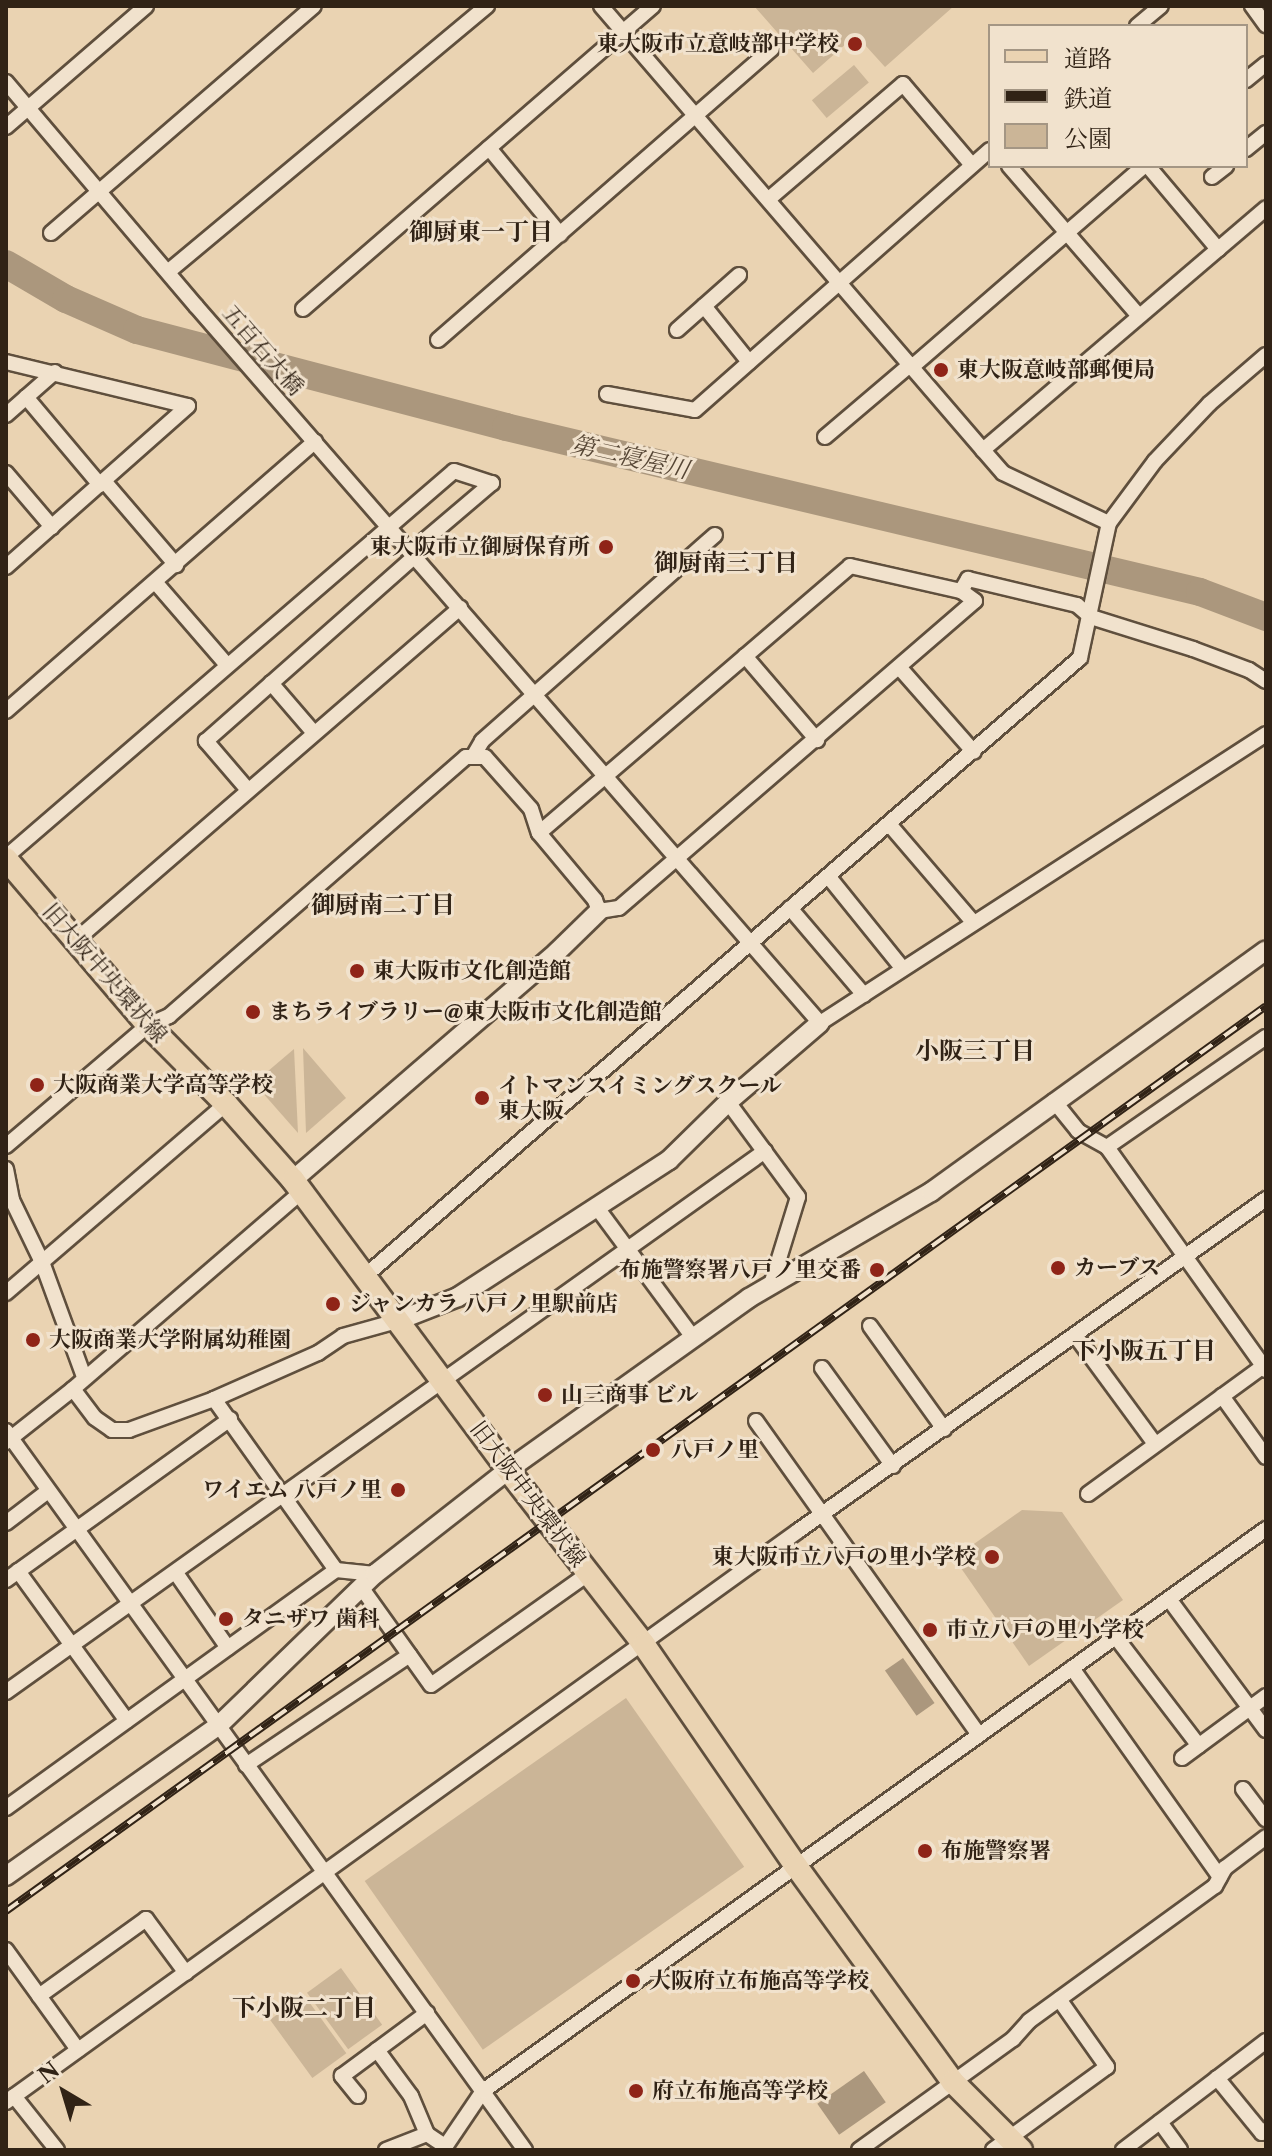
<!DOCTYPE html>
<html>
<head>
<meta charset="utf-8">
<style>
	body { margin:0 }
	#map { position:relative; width:1272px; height:2156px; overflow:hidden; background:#ead3b2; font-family:"Libre Caslon Text","Noto Serif JP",serif }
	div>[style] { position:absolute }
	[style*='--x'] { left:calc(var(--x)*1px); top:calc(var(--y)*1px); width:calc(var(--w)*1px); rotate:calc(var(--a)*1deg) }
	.green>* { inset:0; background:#cbb597; transform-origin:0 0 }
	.water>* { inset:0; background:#ab977d; transform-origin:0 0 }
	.river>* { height:28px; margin:-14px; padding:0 14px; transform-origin:14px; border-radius:14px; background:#ab977d }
	.roads { filter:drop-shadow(2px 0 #5f4f3d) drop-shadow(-2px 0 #5f4f3d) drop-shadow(0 2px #5f4f3d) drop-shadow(0 -2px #5f4f3d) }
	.minor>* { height:14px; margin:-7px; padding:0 7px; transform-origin:7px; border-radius:7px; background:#f1e2cd }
	.tertiary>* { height:18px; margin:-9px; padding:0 9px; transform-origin:9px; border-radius:9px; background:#f1e2cd }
	.primary>* { height:22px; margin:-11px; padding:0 11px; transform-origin:11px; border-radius:11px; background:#ead3b2 }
	.rail>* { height:8px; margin-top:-4px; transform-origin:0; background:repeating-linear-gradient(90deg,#f1e2cd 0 15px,#312316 0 30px); box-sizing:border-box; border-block:2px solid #312316 }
	.dots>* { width:22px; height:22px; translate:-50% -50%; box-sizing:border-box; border:4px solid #f1e2cd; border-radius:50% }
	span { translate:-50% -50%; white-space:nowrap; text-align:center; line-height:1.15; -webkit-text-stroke:6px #f1e2cd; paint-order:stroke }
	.poi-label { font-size:22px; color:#312316; font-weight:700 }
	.right { translate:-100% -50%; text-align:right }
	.left { translate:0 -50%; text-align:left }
	.street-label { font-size:22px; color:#312316 }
	.neighbourhood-label { font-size:24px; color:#312316; font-weight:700 }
	.water-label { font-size:24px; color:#564635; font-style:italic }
	.frame { position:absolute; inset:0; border:8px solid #312316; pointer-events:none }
	.legend { position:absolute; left:988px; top:24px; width:260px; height:144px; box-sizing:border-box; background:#f1e2cd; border:2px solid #a49684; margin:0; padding:10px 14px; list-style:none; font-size:24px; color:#312316 }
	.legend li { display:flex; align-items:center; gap:16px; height:40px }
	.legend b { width:40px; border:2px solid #a49684 }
	.north { position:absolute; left:24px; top:2052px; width:80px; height:80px; -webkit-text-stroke:6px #f1e2cd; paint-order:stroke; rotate:322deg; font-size:22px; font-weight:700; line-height:32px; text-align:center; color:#312316 }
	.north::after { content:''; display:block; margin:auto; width:28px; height:36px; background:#312316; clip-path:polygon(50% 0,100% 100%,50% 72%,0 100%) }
</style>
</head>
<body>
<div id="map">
	<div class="green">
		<div style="clip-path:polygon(754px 6px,954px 6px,885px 67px,856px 35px,813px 73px)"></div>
		<div style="left:854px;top:65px;width:23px;height:55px;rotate:50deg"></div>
		<div style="clip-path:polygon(303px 1048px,346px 1098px,306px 1133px)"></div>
		<div style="clip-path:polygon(294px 1049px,298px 1133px,254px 1083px)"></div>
		<div style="clip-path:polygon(1022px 1510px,1062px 1512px,1123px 1600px,1029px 1666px,954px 1558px)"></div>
		<div style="left:626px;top:1698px;width:206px;height:319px;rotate:55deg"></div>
		<div style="left:341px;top:1968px;width:70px;height:42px;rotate:54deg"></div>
		<div style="left:304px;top:1995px;width:72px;height:42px;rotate:54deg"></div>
	</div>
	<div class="water">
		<div style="left:903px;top:1658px;width:55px;height:22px;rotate:55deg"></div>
		<div style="left:864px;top:2071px;width:38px;height:57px;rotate:55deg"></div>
	</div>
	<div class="river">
		<div style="--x:6;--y:264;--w:69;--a:30.3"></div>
		<div style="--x:66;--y:299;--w:77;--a:23.6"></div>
		<div style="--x:137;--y:330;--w:382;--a:14.7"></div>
		<div style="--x:506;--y:427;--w:713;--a:13.37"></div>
		<div style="--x:1200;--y:592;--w:71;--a:20.7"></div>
	</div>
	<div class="roads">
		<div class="minor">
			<div style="--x:601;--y:6;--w:586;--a:49.29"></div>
			<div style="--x:983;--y:450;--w:372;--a:-40.5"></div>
			<div style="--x:1252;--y:6;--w:24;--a:54"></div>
			<div style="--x:1137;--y:26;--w:31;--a:-40"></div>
			<div style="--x:1246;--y:80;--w:26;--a:-39"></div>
			<div style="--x:6;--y:82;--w:294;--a:49.7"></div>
			<div style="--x:196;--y:306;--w:951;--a:48.97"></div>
			<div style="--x:820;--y:1023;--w:531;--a:-32.94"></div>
			<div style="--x:6;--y:127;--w:185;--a:-40.8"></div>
			<div style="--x:489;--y:148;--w:112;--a:50.5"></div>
			<div style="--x:1246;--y:149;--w:26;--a:-39"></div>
			<div style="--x:1009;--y:166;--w:198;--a:49.1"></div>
			<div style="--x:1148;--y:166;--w:109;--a:49.9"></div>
			<div style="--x:1212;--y:177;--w:18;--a:-38"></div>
			<div style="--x:770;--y:198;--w:175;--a:-40.6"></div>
			<div style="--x:903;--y:84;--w:106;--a:49.6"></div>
			<div style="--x:51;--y:233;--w:347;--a:-40.8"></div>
			<div style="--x:169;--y:271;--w:414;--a:-39.8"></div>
			<div style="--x:704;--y:306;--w:72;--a:51.2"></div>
			<div style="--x:303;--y:309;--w:463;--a:-40.9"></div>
			<div style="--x:677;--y:330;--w:83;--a:-41.6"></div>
			<div style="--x:438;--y:340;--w:443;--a:-41.1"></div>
			<div style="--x:6;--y:362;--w:187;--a:13.6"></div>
			<div style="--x:188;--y:406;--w:243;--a:138.5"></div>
			<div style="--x:913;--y:366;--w:306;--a:-40.9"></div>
			<div style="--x:607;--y:394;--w:89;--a:10.3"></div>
			<div style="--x:695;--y:410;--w:393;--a:-41.4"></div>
			<div style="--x:26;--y:397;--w:115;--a:49.9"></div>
			<div style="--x:6;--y:415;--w:65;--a:-41.3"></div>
			<div style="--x:825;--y:437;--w:113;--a:-40.3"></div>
			<div style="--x:983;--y:450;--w:30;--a:49"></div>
			<div style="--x:1003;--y:473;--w:117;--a:25.3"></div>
			<div style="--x:6;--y:473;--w:71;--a:49.6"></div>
			<div style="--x:104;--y:481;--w:111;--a:49.4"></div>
			<div style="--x:156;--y:583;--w:108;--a:49.1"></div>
			<div style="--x:745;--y:656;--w:111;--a:49.4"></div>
			<div style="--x:899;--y:667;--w:113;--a:48.6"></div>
			<div style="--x:271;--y:683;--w:66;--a:49.3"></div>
			<div style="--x:6;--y:711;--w:410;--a:-41.1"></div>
			<div style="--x:474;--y:755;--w:16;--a:-60"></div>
			<div style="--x:482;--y:741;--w:311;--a:-41.5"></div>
			<div style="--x:248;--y:790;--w:65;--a:-130.6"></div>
			<div style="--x:206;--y:741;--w:279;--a:-41.5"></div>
			<div style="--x:889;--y:824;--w:130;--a:49.4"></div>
			<div style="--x:539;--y:833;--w:410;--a:-40.6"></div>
			<div style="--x:850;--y:566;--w:114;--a:12.7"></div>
			<div style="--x:961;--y:591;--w:14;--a:-60"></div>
			<div style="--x:968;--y:579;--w:112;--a:13.4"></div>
			<div style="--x:1077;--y:605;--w:18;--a:41"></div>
			<div style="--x:1091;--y:617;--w:107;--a:17.4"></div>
			<div style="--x:1193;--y:649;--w:60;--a:20.6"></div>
			<div style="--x:1249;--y:670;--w:20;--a:33"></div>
			<div style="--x:6;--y:857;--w:591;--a:-40.75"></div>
			<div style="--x:454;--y:471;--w:40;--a:18"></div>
			<div style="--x:492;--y:483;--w:106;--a:139.6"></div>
			<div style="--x:828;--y:876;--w:119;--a:51.1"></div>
			<div style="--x:790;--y:908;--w:114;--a:49.6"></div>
			<div style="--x:76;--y:940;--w:508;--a:-40.85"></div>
			<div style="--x:1054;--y:1101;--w:38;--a:51"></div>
			<div style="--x:1078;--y:1131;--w:33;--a:29"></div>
			<div style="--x:1107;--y:1147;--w:274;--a:54.5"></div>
			<div style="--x:728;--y:1102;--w:118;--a:53.6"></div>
			<div style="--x:798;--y:1197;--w:92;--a:107.1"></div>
			<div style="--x:6;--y:1146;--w:187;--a:-40.4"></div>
			<div style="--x:148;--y:1025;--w:23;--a:-23"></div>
			<div style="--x:169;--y:1016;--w:394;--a:-41.1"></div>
			<div style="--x:466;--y:757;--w:19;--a:0"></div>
			<div style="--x:485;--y:757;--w:69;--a:48.5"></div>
			<div style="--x:531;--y:809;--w:25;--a:72"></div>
			<div style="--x:539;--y:833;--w:87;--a:50.1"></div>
			<div style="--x:595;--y:900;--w:12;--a:70"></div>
			<div style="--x:599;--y:911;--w:20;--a:-9"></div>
			<div style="--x:619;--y:908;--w:470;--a:-40.8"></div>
			<div style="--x:975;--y:601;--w:17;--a:-144"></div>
			<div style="--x:1107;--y:1147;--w:193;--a:-34.7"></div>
			<div style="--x:6;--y:1169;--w:32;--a:79"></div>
			<div style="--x:12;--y:1200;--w:69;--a:64.2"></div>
			<div style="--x:42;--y:1262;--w:122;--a:69.9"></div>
			<div style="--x:598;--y:1209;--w:158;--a:53.5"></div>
			<div style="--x:365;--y:1276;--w:945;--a:-40.84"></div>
			<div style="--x:1080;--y:658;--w:138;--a:-77.9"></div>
			<div style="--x:1109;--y:523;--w:77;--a:-53.4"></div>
			<div style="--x:1155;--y:461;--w:79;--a:-46.5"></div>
			<div style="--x:1209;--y:404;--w:75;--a:-40.7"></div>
			<div style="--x:6;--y:1293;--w:290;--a:-40.7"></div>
			<div style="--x:870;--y:1326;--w:127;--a:54.3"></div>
			<div style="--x:1075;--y:1335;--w:135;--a:53.7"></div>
			<div style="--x:822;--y:1368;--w:121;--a:54.1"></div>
			<div style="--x:73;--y:1389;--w:36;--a:53"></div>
			<div style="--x:95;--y:1418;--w:21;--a:35"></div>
			<div style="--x:112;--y:1430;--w:17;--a:0"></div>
			<div style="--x:129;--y:1430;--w:90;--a:-20"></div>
			<div style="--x:214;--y:1399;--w:114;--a:-23.9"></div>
			<div style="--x:318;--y:1353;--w:30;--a:-34"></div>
			<div style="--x:343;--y:1336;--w:56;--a:-15.5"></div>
			<div style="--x:1222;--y:1396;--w:75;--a:54.2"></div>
			<div style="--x:214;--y:1399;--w:210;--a:54.5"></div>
			<div style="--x:756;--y:1421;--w:385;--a:54.6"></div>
			<div style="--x:6;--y:1431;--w:887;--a:54.18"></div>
			<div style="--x:6;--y:1442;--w:85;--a:-38.3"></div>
			<div style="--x:73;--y:1389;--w:303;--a:-40.8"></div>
			<div style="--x:1088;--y:1494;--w:220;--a:-36.1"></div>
			<div style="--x:6;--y:1523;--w:53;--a:-37.3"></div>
			<div style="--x:18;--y:1571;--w:185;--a:54"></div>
			<div style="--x:176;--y:1573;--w:91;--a:55.3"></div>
			<div style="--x:6;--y:1580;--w:276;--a:-35.7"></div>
			<div style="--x:361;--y:1587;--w:120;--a:54.5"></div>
			<div style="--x:431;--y:1685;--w:192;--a:-35.3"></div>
			<div style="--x:1169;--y:1599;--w:163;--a:53.5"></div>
			<div style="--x:1115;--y:1636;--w:138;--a:52.6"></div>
			<div style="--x:1072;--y:1668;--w:256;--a:54.7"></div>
			<div style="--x:6;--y:1692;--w:932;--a:-35.48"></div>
			<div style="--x:1182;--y:1758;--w:104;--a:-36.4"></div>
			<div style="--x:246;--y:1765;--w:197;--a:-33.9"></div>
			<div style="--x:1243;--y:1789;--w:38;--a:53"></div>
			<div style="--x:6;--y:1808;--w:407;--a:-35.8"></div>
			<div style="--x:336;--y:1570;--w:39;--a:6"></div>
			<div style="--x:6;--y:1950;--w:123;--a:54.2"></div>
			<div style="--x:39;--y:1996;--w:132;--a:-35.7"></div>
			<div style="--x:146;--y:1919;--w:67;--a:53.5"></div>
			<div style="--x:377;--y:2050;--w:57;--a:53.5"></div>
			<div style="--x:411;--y:2096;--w:41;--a:67.2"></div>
			<div style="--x:427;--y:2134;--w:22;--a:34"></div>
			<div style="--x:1217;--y:2078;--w:71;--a:50.7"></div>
			<div style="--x:1262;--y:2133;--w:5;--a:-37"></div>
			<div style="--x:14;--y:2096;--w:69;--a:51.5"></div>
			<div style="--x:358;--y:2096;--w:26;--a:-129"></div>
			<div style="--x:342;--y:2076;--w:106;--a:-36.5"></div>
			<div style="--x:6;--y:2102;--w:976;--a:-35.79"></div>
			<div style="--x:798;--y:1531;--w:574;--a:-35.35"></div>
			<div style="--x:1160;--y:2122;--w:34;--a:54"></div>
			<div style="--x:386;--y:2150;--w:44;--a:-21.3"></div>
			<div style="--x:443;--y:2150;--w:71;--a:-55.9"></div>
			<div style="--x:483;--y:2091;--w:964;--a:-35.67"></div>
			<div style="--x:859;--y:2150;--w:190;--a:-35.8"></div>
			<div style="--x:1013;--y:2039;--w:24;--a:-48"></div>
			<div style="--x:1029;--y:2021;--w:230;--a:-36"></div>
			<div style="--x:1215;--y:1886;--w:21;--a:-61"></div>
			<div style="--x:1225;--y:1868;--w:51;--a:-37.1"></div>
			<div style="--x:993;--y:2150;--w:141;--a:-36.1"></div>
			<div style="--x:1107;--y:2067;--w:83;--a:-125.2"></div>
			<div style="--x:1123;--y:2150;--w:180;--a:-37.3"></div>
		</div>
		<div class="tertiary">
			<div style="--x:293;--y:1180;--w:349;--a:-40.8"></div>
			<div style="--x:557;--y:952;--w:59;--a:-44.3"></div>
			<div style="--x:397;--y:1321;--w:66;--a:-21.5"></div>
			<div style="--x:458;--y:1297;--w:252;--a:-33"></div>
			<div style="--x:669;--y:1160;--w:83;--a:-44.5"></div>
			<div style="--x:728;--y:1102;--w:121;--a:-40.7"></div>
			<div style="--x:6;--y:1876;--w:260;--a:-35.3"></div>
			<div style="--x:218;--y:1726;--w:219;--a:-44.1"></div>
			<div style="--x:375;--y:1574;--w:169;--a:-38"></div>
			<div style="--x:508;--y:1470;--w:296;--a:-35.5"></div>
			<div style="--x:749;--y:1298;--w:211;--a:-30.2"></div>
			<div style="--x:931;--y:1192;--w:413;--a:-35.8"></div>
		</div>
		<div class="primary">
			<div style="--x:6;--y:859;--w:218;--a:49.5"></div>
			<div style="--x:148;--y:1025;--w:111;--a:45.4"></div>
			<div style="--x:226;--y:1104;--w:101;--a:48.6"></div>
			<div style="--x:293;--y:1180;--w:361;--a:53.4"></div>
			<div style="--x:508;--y:1470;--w:222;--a:52.1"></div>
			<div style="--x:644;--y:1645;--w:268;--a:55.5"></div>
			<div style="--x:796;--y:1866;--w:267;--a:54"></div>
			<div style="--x:953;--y:2082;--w:96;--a:45"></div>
		</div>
	</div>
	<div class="rail">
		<div style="--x:6;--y:1911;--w:1551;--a:-35.69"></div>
	</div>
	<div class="dots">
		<div style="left:855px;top:44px;background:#8f2418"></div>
		<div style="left:941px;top:370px;background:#8f2418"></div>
		<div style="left:606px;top:547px;background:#8f2418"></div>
		<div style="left:357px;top:971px;background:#8f2418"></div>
		<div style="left:253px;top:1012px;background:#8f2418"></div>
		<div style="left:37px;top:1085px;background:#8f2418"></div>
		<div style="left:482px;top:1098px;background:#8f2418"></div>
		<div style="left:1058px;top:1268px;background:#8f2418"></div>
		<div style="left:877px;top:1270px;background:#8f2418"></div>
		<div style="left:333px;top:1304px;background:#8f2418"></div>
		<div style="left:33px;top:1340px;background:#8f2418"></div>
		<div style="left:545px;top:1395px;background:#8f2418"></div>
		<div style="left:653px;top:1450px;background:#8f2418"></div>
		<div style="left:398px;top:1490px;background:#8f2418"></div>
		<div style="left:992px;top:1557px;background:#8f2418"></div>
		<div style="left:226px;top:1619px;background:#8f2418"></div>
		<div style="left:930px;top:1630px;background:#8f2418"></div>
		<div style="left:925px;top:1851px;background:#8f2418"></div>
		<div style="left:633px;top:1981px;background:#8f2418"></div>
		<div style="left:636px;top:2091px;background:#8f2418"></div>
	</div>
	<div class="poi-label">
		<span class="right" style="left:839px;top:44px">東大阪市立意岐部中学校</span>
		<span class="left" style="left:957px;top:370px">東大阪意岐部郵便局</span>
		<span class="right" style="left:590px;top:547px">東大阪市立御厨保育所</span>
		<span class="left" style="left:373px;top:971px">東大阪市文化創造館</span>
		<span class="left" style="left:269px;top:1012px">まちライブラリー@東大阪市文化創造館</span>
		<span class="left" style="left:53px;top:1085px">大阪商業大学高等学校</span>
		<span class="left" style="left:498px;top:1098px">イトマンスイミングスクール<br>東大阪</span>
		<span class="left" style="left:1074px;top:1268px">カーブス</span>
		<span class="right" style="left:861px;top:1270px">布施警察署八戸ノ里交番</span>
		<span class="left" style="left:349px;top:1304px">ジャンカラ 八戸ノ里駅前店</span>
		<span class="left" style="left:49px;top:1340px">大阪商業大学附属幼稚園</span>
		<span class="left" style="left:561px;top:1395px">山三商事 ビル</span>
		<span class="left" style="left:671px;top:1450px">八戸ノ里</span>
		<span class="right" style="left:382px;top:1490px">ワイエム 八戸ノ里</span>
		<span class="right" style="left:976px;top:1557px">東大阪市立八戸の里小学校</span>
		<span class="left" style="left:242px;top:1619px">タニザワ 歯科</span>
		<span class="left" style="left:946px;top:1630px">市立八戸の里小学校</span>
		<span class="left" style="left:941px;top:1851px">布施警察署</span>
		<span class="left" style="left:649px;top:1981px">大阪府立布施高等学校</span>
		<span class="left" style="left:652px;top:2091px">府立布施高等学校</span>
	</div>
	<div class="street-label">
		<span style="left:263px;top:350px;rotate:49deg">五百石大橋</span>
		<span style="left:105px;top:973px;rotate:49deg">旧大阪中央環状線</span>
		<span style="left:528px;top:1494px;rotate:53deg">旧大阪中央環状線</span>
	</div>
	<div class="neighbourhood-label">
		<span style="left:481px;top:232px">御厨東一丁目</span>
		<span style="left:726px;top:563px">御厨南三丁目</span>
		<span style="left:383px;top:905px">御厨南二丁目</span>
		<span style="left:975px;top:1051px">小阪三丁目</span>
		<span style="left:1144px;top:1351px">下小阪五丁目</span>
		<span style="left:304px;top:2008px">下小阪二丁目</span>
	</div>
	<div class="water-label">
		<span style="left:630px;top:457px;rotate:13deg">第二寝屋川</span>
	</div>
	<div class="frame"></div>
	<ul class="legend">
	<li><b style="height:10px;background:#ead3b2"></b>道路</li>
	<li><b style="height:10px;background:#312316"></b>鉄道</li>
	<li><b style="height:22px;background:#cbb597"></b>公園</li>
	</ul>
	<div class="north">N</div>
</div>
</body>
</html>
